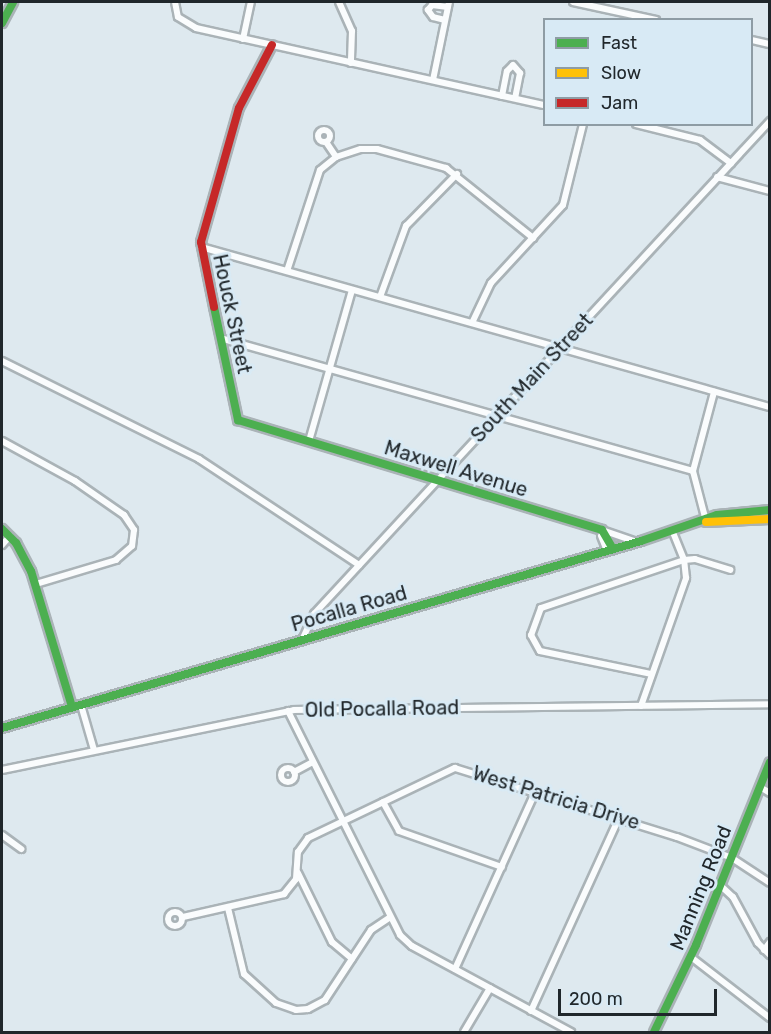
<!DOCTYPE html>
<html>
<head>
<meta charset="utf-8">
<style>
	body { margin:0 }
	#map { position:relative; width:771px; height:1034px; overflow:hidden; background:#dee9ef; font-family:Rubik,sans-serif }
	div>[style] { position:absolute }
	[style*='--x'] { left:calc(var(--x)*1px); top:calc(var(--y)*1px); width:calc(var(--w)*1px); rotate:calc(var(--a)*1deg) }
	.roads { filter:drop-shadow(2px 0 #aab3b7) drop-shadow(-2px 0 #aab3b7) drop-shadow(0 2px #aab3b7) drop-shadow(0 -2px #aab3b7) }
	.street>* { height:6px; margin:-3px; padding:0 3px; transform-origin:3px; border-radius:3px; background:#fafcfd }
	.street>.ring { margin:-3px; padding:0; box-sizing:content-box; background:none; border:6px solid #fafcfd; border-radius:50% }
	.fast>* { height:8px; margin:-4px; padding:0 4px; transform-origin:4px; border-radius:4px; background:#4caf50 }
	.slow>* { height:8px; margin:-4px; padding:0 4px; transform-origin:4px; border-radius:4px; background:#ffc107 }
	.jam>* { height:8px; margin:-4px; padding:0 4px; transform-origin:4px; border-radius:4px; background:#c62828 }
	span { translate:-50% -50%; white-space:nowrap; text-align:center; line-height:1.15; -webkit-text-stroke:6px #d8eaf5; paint-order:stroke }
	.street-label { font-size:20px; color:#20272b }
	.frame { position:absolute; inset:0; border:3px solid #20272b; pointer-events:none }
	.legend { position:absolute; left:543px; top:18px; width:210px; height:108px; box-sizing:border-box; background:#d8eaf5; border:2px solid #8e9ca4; margin:0; padding:8px 10px; list-style:none; font-size:18px; color:#20272b }
	.legend li { display:flex; align-items:center; gap:12px; height:30px }
	.legend b { width:30px; border:2px solid #8e9ca4 }
	.scale { position:absolute; left:558px; top:989px; width:159px; height:27px; box-sizing:border-box; border:3px solid #20272b; border-top:0; padding-left:8px; font-size:18px; line-height:21px; white-space:nowrap; color:#20272b; -webkit-text-stroke:4px #d8eaf5; paint-order:stroke }
</style>
</head>
<body>
<div id="map">
	<div class="roads">
		<div class="street">
			<div style="--x:175;--y:2;--w:15;--a:79"></div>
			<div style="--x:178;--y:17;--w:21;--a:31"></div>
			<div style="--x:196;--y:28;--w:356;--a:12.5"></div>
			<div style="--x:339;--y:2;--w:32;--a:66"></div>
			<div style="--x:352;--y:31;--w:32;--a:92"></div>
			<div style="--x:573;--y:2;--w:85;--a:12.2"></div>
			<div style="--x:445;--y:20;--w:12;--a:-166"></div>
			<div style="--x:433;--y:17;--w:9;--a:-126"></div>
			<div style="--x:428;--y:10;--w:6;--a:-51"></div>
			<div style="--x:432;--y:5;--w:16;--a:7"></div>
			<div style="--x:243;--y:39;--w:38;--a:-78"></div>
			<div style="--x:752;--y:40;--w:18;--a:13"></div>
			<div style="--x:433;--y:80;--w:80;--a:-78.4"></div>
			<div style="--x:502;--y:96;--w:25;--a:-79"></div>
			<div style="--x:507;--y:71;--w:8;--a:-45"></div>
			<div style="--x:513;--y:65;--w:11;--a:49"></div>
			<div style="--x:520;--y:73;--w:25;--a:101"></div>
			<div style="--x:636;--y:124;--w:66;--a:14"></div>
			<div style="--x:700;--y:140;--w:39;--a:37"></div>
			<div class="ring" style="left:318px;top:130px;width:6px;height:6px"></div>
			<div style="--x:326;--y:142;--w:18;--a:56"></div>
			<div style="--x:717;--y:177;--w:55;--a:14.8"></div>
			<div style="--x:201;--y:247;--w:591;--a:15.71"></div>
			<div style="--x:287;--y:271;--w:106;--a:-71.9"></div>
			<div style="--x:320;--y:170;--w:21;--a:-39"></div>
			<div style="--x:336;--y:157;--w:26;--a:-18"></div>
			<div style="--x:361;--y:149;--w:16;--a:0"></div>
			<div style="--x:377;--y:149;--w:72;--a:15.4"></div>
			<div style="--x:446;--y:168;--w:112;--a:38.8"></div>
			<div style="--x:380;--y:297;--w:76;--a:-69.9"></div>
			<div style="--x:406;--y:226;--w:73;--a:-45.6"></div>
			<div style="--x:472;--y:323;--w:44;--a:-64.6"></div>
			<div style="--x:491;--y:283;--w:106;--a:-47.3"></div>
			<div style="--x:563;--y:205;--w:83;--a:-76.1"></div>
			<div style="--x:220;--y:338;--w:491;--a:15.7"></div>
			<div style="--x:2;--y:361;--w:220;--a:26.4"></div>
			<div style="--x:199;--y:459;--w:192;--a:33.5"></div>
			<div style="--x:2;--y:441;--w:83;--a:28.7"></div>
			<div style="--x:75;--y:481;--w:60;--a:34.8"></div>
			<div style="--x:124;--y:515;--w:18;--a:56"></div>
			<div style="--x:134;--y:530;--w:16;--a:97"></div>
			<div style="--x:132;--y:546;--w:21;--a:139"></div>
			<div style="--x:116;--y:560;--w:84;--a:163.3"></div>
			<div style="--x:309;--y:441;--w:157;--a:-74.1"></div>
			<div style="--x:706;--y:521;--w:52;--a:-104.6"></div>
			<div style="--x:693;--y:471;--w:82;--a:-75.1"></div>
			<div style="--x:602;--y:530;--w:37;--a:19"></div>
			<div style="--x:672;--y:530;--w:32;--a:68"></div>
			<div style="--x:684;--y:560;--w:11;--a:-5"></div>
			<div style="--x:695;--y:559;--w:37;--a:17"></div>
			<div style="--x:601;--y:536;--w:16;--a:68"></div>
			<div style="--x:2;--y:545;--w:12;--a:-48"></div>
			<div style="--x:302;--y:640;--w:29;--a:-65"></div>
			<div style="--x:314;--y:614;--w:672;--a:-47.23"></div>
			<div style="--x:81;--y:705;--w:47;--a:73.9"></div>
			<div style="--x:641;--y:706;--w:136;--a:-70.6"></div>
			<div style="--x:686;--y:578;--w:18;--a:-96"></div>
			<div style="--x:684;--y:560;--w:151;--a:161.4"></div>
			<div style="--x:541;--y:608;--w:29;--a:110"></div>
			<div style="--x:531;--y:635;--w:18;--a:61"></div>
			<div style="--x:540;--y:651;--w:113;--a:11.7"></div>
			<div style="--x:288;--y:711;--w:250;--a:63.4"></div>
			<div style="--x:400;--y:935;--w:16;--a:43"></div>
			<div style="--x:412;--y:946;--w:181;--a:28.4"></div>
			<div class="ring" style="left:281px;top:768px;width:8px;height:8px"></div>
			<div style="--x:2;--y:770;--w:298;--a:-11.6"></div>
			<div style="--x:294;--y:710;--w:476;--a:-0.7"></div>
			<div style="--x:294;--y:772;--w:21;--a:-28"></div>
			<div style="--x:760;--y:787;--w:12;--a:31"></div>
			<div style="--x:383;--y:802;--w:33;--a:61"></div>
			<div style="--x:399;--y:831;--w:109;--a:19.3"></div>
			<div style="--x:2;--y:835;--w:24;--a:36"></div>
			<div style="--x:298;--y:873;--w:77;--a:63.8"></div>
			<div style="--x:332;--y:942;--w:26;--a:40"></div>
			<div style="--x:721;--y:886;--w:16;--a:43"></div>
			<div style="--x:733;--y:897;--w:52;--a:61.5"></div>
			<div style="--x:758;--y:943;--w:17;--a:45"></div>
			<div style="--x:228;--y:908;--w:68;--a:76.4"></div>
			<div style="--x:244;--y:974;--w:43;--a:42.2"></div>
			<div style="--x:276;--y:1003;--w:21;--a:19"></div>
			<div style="--x:296;--y:1010;--w:12;--a:-5"></div>
			<div style="--x:308;--y:1009;--w:19;--a:-28"></div>
			<div style="--x:325;--y:1000;--w:84;--a:-56.7"></div>
			<div style="--x:371;--y:930;--w:23;--a:-34"></div>
			<div class="ring" style="left:168px;top:912px;width:8px;height:8px"></div>
			<div style="--x:183;--y:917;--w:104;--a:-12.8"></div>
			<div style="--x:284;--y:894;--w:19;--a:-51"></div>
			<div style="--x:296;--y:879;--w:27;--a:-86"></div>
			<div style="--x:298;--y:852;--w:17;--a:-54"></div>
			<div style="--x:308;--y:838;--w:163;--a:-25.5"></div>
			<div style="--x:455;--y:768;--w:232;--a:17.3"></div>
			<div style="--x:677;--y:837;--w:59;--a:20.9"></div>
			<div style="--x:732;--y:858;--w:45;--a:33.3"></div>
			<div style="--x:764;--y:950;--w:10;--a:-53"></div>
			<div style="--x:691;--y:957;--w:100;--a:37.7"></div>
			<div style="--x:455;--y:969;--w:193;--a:-65.6"></div>
			<div style="--x:531;--y:1011;--w:212;--a:-65.5"></div>
			<div style="--x:464;--y:1032;--w:51;--a:-59.4"></div>
		</div>
		<div class="fast">
			<div style="--x:2;--y:23;--w:24;--a:-62"></div>
			<div style="--x:214;--y:307;--w:116;--a:78"></div>
			<div style="--x:238;--y:420;--w:380;--a:16.8"></div>
			<div style="--x:602;--y:530;--w:22;--a:60"></div>
			<div style="--x:2;--y:529;--w:20;--a:45"></div>
			<div style="--x:16;--y:543;--w:32;--a:62"></div>
			<div style="--x:31;--y:571;--w:142;--a:73.2"></div>
			<div style="--x:2;--y:728;--w:666;--a:-16.31"></div>
			<div style="--x:641;--y:541;--w:80;--a:-18.9"></div>
			<div style="--x:717;--y:515;--w:53;--a:-5.4"></div>
			<div style="--x:654;--y:1032;--w:97;--a:-64.2"></div>
			<div style="--x:696;--y:945;--w:197;--a:-68"></div>
		</div>
		<div class="slow">
			<div style="--x:706;--y:522;--w:64;--a:-2.7"></div>
		</div>
		<div class="jam">
			<div style="--x:214;--y:307;--w:66;--a:-101.3"></div>
			<div style="--x:201;--y:242;--w:139;--a:-74.2"></div>
			<div style="--x:239;--y:108;--w:71;--a:-62.4"></div>
		</div>
	</div>
	<div class="street-label">
		<span style="left:232px;top:314px;rotate:78deg">Houck Street</span>
		<span style="left:532px;top:378px;rotate:-47deg">South Main Street</span>
		<span style="left:456px;top:469px;rotate:17deg">Maxwell Avenue</span>
		<span style="left:349px;top:609px;rotate:-16deg">Pocalla Road</span>
		<span style="left:382px;top:709px;rotate:-1deg">Old Pocalla Road</span>
		<span style="left:556px;top:798px;rotate:17deg">West Patricia Drive</span>
		<span style="left:701px;top:888px;rotate:-68deg">Manning Road</span>
	</div>
	<div class="frame"></div>
	<ul class="legend">
	<li><b style="height:8px;background:#4caf50"></b>Fast</li>
	<li><b style="height:8px;background:#ffc107"></b>Slow</li>
	<li><b style="height:8px;background:#c62828"></b>Jam</li>
	</ul>
	<div class="scale">200 m</div>
</div>
</body>
</html>
